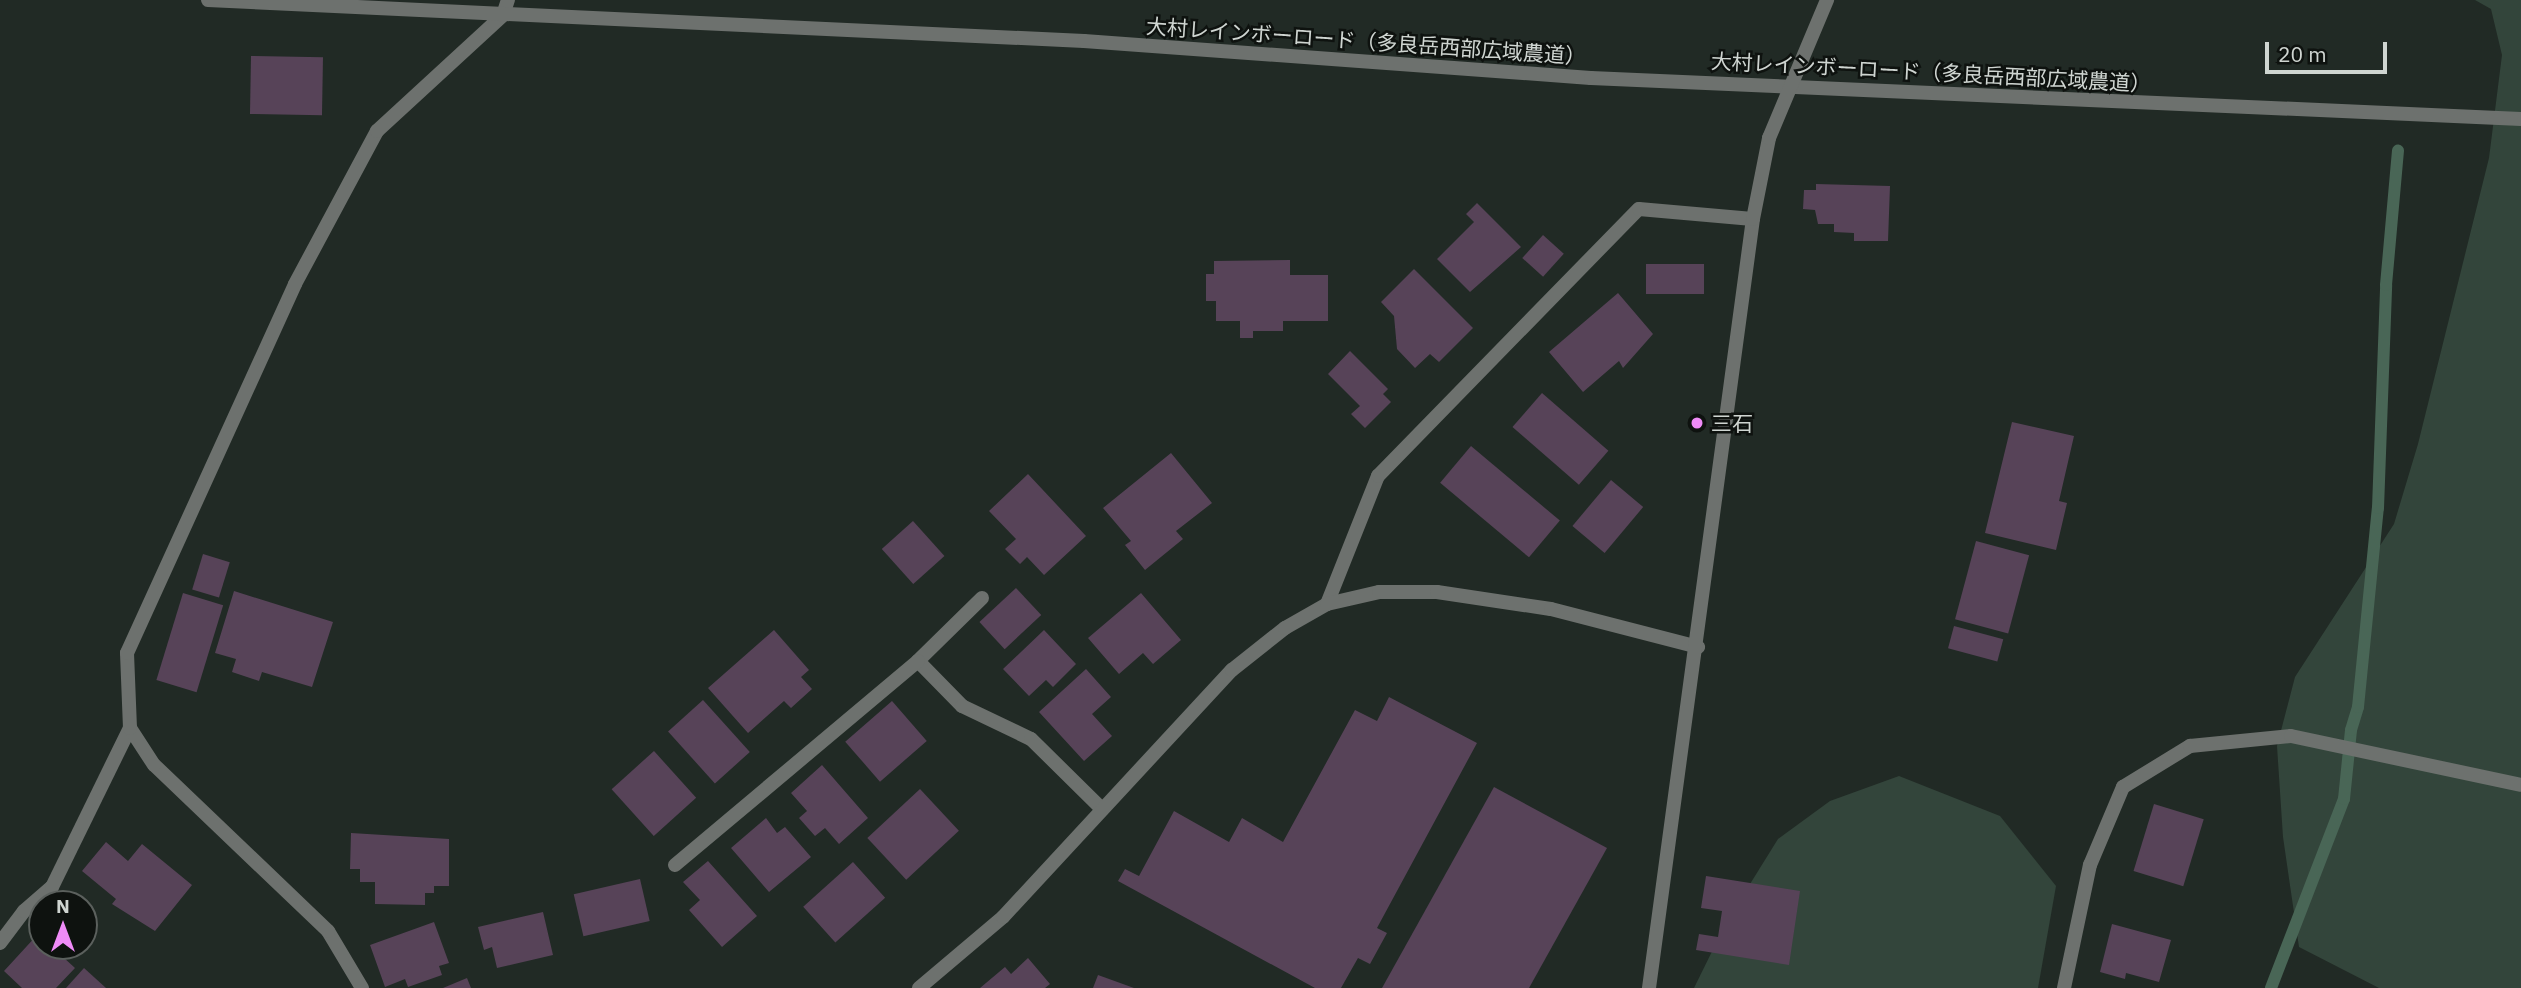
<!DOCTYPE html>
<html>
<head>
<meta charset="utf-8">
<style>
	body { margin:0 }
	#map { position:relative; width:2521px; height:988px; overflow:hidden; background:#212a25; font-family:"IBM Plex Sans","Noto Sans JP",sans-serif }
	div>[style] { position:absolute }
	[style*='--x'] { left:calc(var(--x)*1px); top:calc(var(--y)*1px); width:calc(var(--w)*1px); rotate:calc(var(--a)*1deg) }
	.green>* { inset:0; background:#33453b }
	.stream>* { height:12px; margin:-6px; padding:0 6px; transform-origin:6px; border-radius:6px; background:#496656 }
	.building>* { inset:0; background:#574358; transform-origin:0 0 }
	.minor>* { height:14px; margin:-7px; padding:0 7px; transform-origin:7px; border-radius:7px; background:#6d716e }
	.tertiary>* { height:14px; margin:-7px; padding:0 7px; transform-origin:7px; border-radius:7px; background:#6d716e }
	.tertiary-bridge>* { height:14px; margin:-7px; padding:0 7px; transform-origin:7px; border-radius:7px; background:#6d716e }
	.dots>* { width:19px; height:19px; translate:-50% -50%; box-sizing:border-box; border:4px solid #0e120f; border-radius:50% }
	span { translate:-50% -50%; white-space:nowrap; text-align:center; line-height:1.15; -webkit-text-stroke:5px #0e120f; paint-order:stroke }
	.street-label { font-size:21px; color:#cfd5d1 }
	.poi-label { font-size:21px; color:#cfd5d1 }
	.left { translate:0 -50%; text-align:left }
	.north { position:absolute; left:28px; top:890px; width:70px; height:70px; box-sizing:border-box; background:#0e120f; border:2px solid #5b605d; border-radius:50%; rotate:0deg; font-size:19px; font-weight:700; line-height:28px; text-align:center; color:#cfd5d1 }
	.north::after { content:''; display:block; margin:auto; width:24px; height:32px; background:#ef8bf7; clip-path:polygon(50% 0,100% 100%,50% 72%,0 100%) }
	.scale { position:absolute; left:2265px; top:42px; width:122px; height:32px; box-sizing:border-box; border:4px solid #cfd5d1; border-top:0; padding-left:9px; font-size:21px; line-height:24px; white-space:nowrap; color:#cfd5d1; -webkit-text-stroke:5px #0e120f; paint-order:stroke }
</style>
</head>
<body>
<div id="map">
	<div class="green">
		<div style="clip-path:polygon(2475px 0,2521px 0,2521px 988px,2379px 988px,2299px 947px,2283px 837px,2277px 746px,2295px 677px,2394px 524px,2418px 444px,2489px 158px,2502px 55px,2491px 9px)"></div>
		<div style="clip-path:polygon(1899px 776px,2000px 816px,2056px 886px,2038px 988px,1694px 988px,1727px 921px,1778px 839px,1830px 801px)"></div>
	</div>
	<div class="stream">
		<div style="--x:2271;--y:988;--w:203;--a:-68.9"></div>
		<div style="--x:2344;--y:799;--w:69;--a:-84.2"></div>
		<div style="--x:2351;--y:730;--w:24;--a:-73"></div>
		<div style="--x:2358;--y:707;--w:200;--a:-84.3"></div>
		<div style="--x:2378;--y:508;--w:223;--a:-87.9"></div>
		<div style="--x:2386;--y:285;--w:135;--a:-84.9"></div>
	</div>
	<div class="building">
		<div style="left:251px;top:56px;width:72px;height:58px;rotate:1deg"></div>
		<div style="clip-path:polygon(1816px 184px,1890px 186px,1888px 241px,1854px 241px,1854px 233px,1834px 232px,1834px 224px,1818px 224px,1815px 210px,1803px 209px,1804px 190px,1816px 190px)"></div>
		<div style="clip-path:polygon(1477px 203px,1521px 247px,1470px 292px,1437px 259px,1474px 222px,1466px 214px)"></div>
		<div style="left:1543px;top:235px;width:28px;height:31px;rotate:42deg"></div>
		<div style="clip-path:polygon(1290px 260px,1290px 275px,1328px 275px,1328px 321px,1283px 321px,1283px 331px,1253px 331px,1253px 338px,1240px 338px,1240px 321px,1216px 321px,1216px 301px,1206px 301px,1206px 274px,1214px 274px,1214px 261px)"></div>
		<div style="left:1646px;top:264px;width:58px;height:30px"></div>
		<div style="clip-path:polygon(1414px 269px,1473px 328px,1439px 362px,1430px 354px,1415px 368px,1397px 349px,1394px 316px,1381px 302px)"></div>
		<div style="clip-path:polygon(1618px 293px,1653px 334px,1623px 368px,1619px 361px,1583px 392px,1549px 352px)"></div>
		<div style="clip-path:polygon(1350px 351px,1388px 389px,1383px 394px,1391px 402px,1365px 428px,1351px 414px,1360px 406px,1328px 374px)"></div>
		<div style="left:1542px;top:393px;width:88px;height:45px;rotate:41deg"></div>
		<div style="clip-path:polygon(2012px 422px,2074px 436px,2059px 501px,2067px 503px,2056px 550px,1985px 533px)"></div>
		<div style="left:1471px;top:446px;width:116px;height:48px;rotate:40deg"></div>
		<div style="clip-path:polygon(1171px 453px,1212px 503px,1176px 531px,1183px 539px,1145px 570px,1125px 545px,1131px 541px,1103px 508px)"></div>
		<div style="clip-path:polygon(1028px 474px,1086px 536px,1044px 575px,1027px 557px,1020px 564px,1005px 549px,1016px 539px,989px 511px)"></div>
		<div style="left:1611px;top:480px;width:42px;height:60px;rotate:40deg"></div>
		<div style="left:913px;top:521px;width:47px;height:42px;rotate:48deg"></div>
		<div style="left:1976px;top:541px;width:55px;height:81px;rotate:15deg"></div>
		<div style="left:203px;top:554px;width:28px;height:37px;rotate:17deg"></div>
		<div style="left:1016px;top:588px;width:37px;height:50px;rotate:47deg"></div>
		<div style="clip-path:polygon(234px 591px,333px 622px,312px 687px,262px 672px,259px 681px,232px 672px,236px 659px,215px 653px)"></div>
		<div style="left:183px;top:593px;width:42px;height:91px;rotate:17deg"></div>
		<div style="clip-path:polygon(1141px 593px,1181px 640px,1153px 664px,1143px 653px,1119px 674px,1088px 638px)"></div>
		<div style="left:1954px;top:626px;width:51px;height:23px;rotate:15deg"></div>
		<div style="clip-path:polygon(774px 630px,809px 670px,801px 677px,812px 689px,791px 708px,784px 701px,748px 733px,708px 688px)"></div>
		<div style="clip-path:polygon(1044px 630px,1076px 664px,1053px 687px,1046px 680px,1029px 696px,1003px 669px)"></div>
		<div style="clip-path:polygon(1086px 669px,1111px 697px,1092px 714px,1112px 736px,1084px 761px,1039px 712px)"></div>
		<div style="clip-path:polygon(1389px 697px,1477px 743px,1377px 928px,1387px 933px,1370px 964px,1358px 958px,1341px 988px,1315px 988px,1118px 881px,1125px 869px,1139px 876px,1174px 811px,1229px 842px,1242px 818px,1283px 842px,1355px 710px,1377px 721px)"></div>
		<div style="left:703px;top:700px;width:70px;height:47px;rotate:48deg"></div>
		<div style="left:892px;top:701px;width:53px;height:62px;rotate:49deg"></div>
		<div style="left:654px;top:751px;width:63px;height:57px;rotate:48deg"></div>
		<div style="clip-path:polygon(822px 765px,868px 818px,839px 844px,825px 828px,815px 836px,799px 818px,807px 811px,791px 793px)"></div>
		<div style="clip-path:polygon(1494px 787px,1607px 848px,1529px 988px,1382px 988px)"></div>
		<div style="left:920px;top:789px;width:57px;height:72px;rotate:47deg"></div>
		<div style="left:2154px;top:804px;width:52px;height:70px;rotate:17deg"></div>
		<div style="clip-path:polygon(766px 818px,777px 833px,785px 827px,811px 857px,769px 892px,731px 848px)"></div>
		<div style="clip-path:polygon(351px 833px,449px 839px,449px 886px,434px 886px,434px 893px,425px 893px,425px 905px,375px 904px,375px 882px,360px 882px,360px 869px,350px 869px)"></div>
		<div style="clip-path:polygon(106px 842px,128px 861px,142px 844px,192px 885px,155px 931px,112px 904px,116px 899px,82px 871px)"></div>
		<div style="clip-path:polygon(708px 861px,757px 916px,722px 947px,689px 910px,700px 900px,683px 882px)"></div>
		<div style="left:853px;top:862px;width:48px;height:67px;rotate:48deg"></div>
		<div style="clip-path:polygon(1706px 876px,1800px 891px,1789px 965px,1696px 950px,1699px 934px,1718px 937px,1722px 911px,1701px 908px)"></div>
		<div style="left:640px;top:879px;width:43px;height:68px;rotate:77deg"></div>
		<div style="clip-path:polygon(543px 912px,553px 955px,497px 968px,492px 947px,484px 950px,478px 927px)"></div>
		<div style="clip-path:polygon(434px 922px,449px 963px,439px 966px,442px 975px,408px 987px,405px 979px,385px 987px,370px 945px)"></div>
		<div style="clip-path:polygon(2112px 924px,2171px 940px,2159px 982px,2126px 973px,2125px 979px,2100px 972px)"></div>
		<div style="clip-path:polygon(38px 934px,42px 946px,51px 946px,75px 968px,56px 988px,22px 988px,4px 971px)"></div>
		<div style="clip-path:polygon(1028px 958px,1050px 984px,1045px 988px,980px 988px,1005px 967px,1011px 974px)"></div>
		<div style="clip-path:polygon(84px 968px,106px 988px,66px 988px)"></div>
		<div style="clip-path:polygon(1098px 975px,1134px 988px,1093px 988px)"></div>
		<div style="clip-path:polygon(467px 978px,471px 988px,443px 988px)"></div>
	</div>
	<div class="minor">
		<div style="--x:982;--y:598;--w:90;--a:135.5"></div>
		<div style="--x:918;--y:661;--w:63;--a:45.6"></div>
		<div style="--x:962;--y:706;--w:76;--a:25.6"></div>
		<div style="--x:1031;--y:739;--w:100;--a:44.6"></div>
		<div style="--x:1327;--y:604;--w:138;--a:-68.3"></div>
		<div style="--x:1378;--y:476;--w:373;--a:-45.7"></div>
		<div style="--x:1639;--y:209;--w:114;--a:5"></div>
		<div style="--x:675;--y:865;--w:317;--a:-40"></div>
		<div style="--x:0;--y:943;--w:40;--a:-53"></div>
		<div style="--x:24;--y:911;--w:37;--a:-41"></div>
		<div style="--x:52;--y:887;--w:177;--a:-63.9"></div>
		<div style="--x:362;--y:988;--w:66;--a:-120.8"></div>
		<div style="--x:328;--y:931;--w:240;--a:-136.3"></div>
		<div style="--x:154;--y:765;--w:44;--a:-123"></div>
		<div style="--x:130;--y:728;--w:75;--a:-92.3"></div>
		<div style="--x:127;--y:653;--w:405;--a:-65.5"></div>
		<div style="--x:295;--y:284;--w:174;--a:-61.8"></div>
		<div style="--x:377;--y:131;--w:171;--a:-42.6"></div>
		<div style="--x:503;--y:15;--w:16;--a:-72"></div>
		<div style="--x:2064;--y:988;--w:126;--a:-78.1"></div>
		<div style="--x:2090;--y:865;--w:85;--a:-67.1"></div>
		<div style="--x:2123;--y:787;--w:79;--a:-31.5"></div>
		<div style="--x:2190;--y:746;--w:101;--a:-5.7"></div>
		<div style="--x:2291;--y:736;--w:235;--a:12"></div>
	</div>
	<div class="tertiary">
		<div style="--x:208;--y:0;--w:877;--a:2.68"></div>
		<div style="--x:1084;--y:41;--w:508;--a:4.17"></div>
		<div style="--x:1591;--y:78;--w:931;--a:2.52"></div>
		<div style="--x:919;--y:988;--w:110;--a:-40.2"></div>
		<div style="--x:1003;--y:917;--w:337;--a:-47.2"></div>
		<div style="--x:1232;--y:670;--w:68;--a:-38.4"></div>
		<div style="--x:1285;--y:628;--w:48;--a:-29.7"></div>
		<div style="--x:1327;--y:604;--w:53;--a:-13"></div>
		<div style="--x:1379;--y:592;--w:58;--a:0"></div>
		<div style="--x:1437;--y:592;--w:115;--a:8.5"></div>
		<div style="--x:1551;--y:609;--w:152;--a:14.5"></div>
		<div style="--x:1649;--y:988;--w:776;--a:-82.3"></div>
		<div style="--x:1753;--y:219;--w:83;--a:-78.8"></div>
	</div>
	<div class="tertiary-bridge">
		<div style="--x:1769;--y:138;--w:150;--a:-67.2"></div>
	</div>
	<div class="dots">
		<div style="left:1697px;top:423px;background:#ef8bf7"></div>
	</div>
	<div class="street-label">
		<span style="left:1366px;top:41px;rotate:4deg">大村レインボーロード（多良岳西部広域農道）</span>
		<span style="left:1931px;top:72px;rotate:3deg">大村レインボーロード（多良岳西部広域農道）</span>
	</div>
	<div class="poi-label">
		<span class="left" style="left:1711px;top:423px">三石</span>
	</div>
	<div class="north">N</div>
	<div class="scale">20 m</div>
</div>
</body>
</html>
